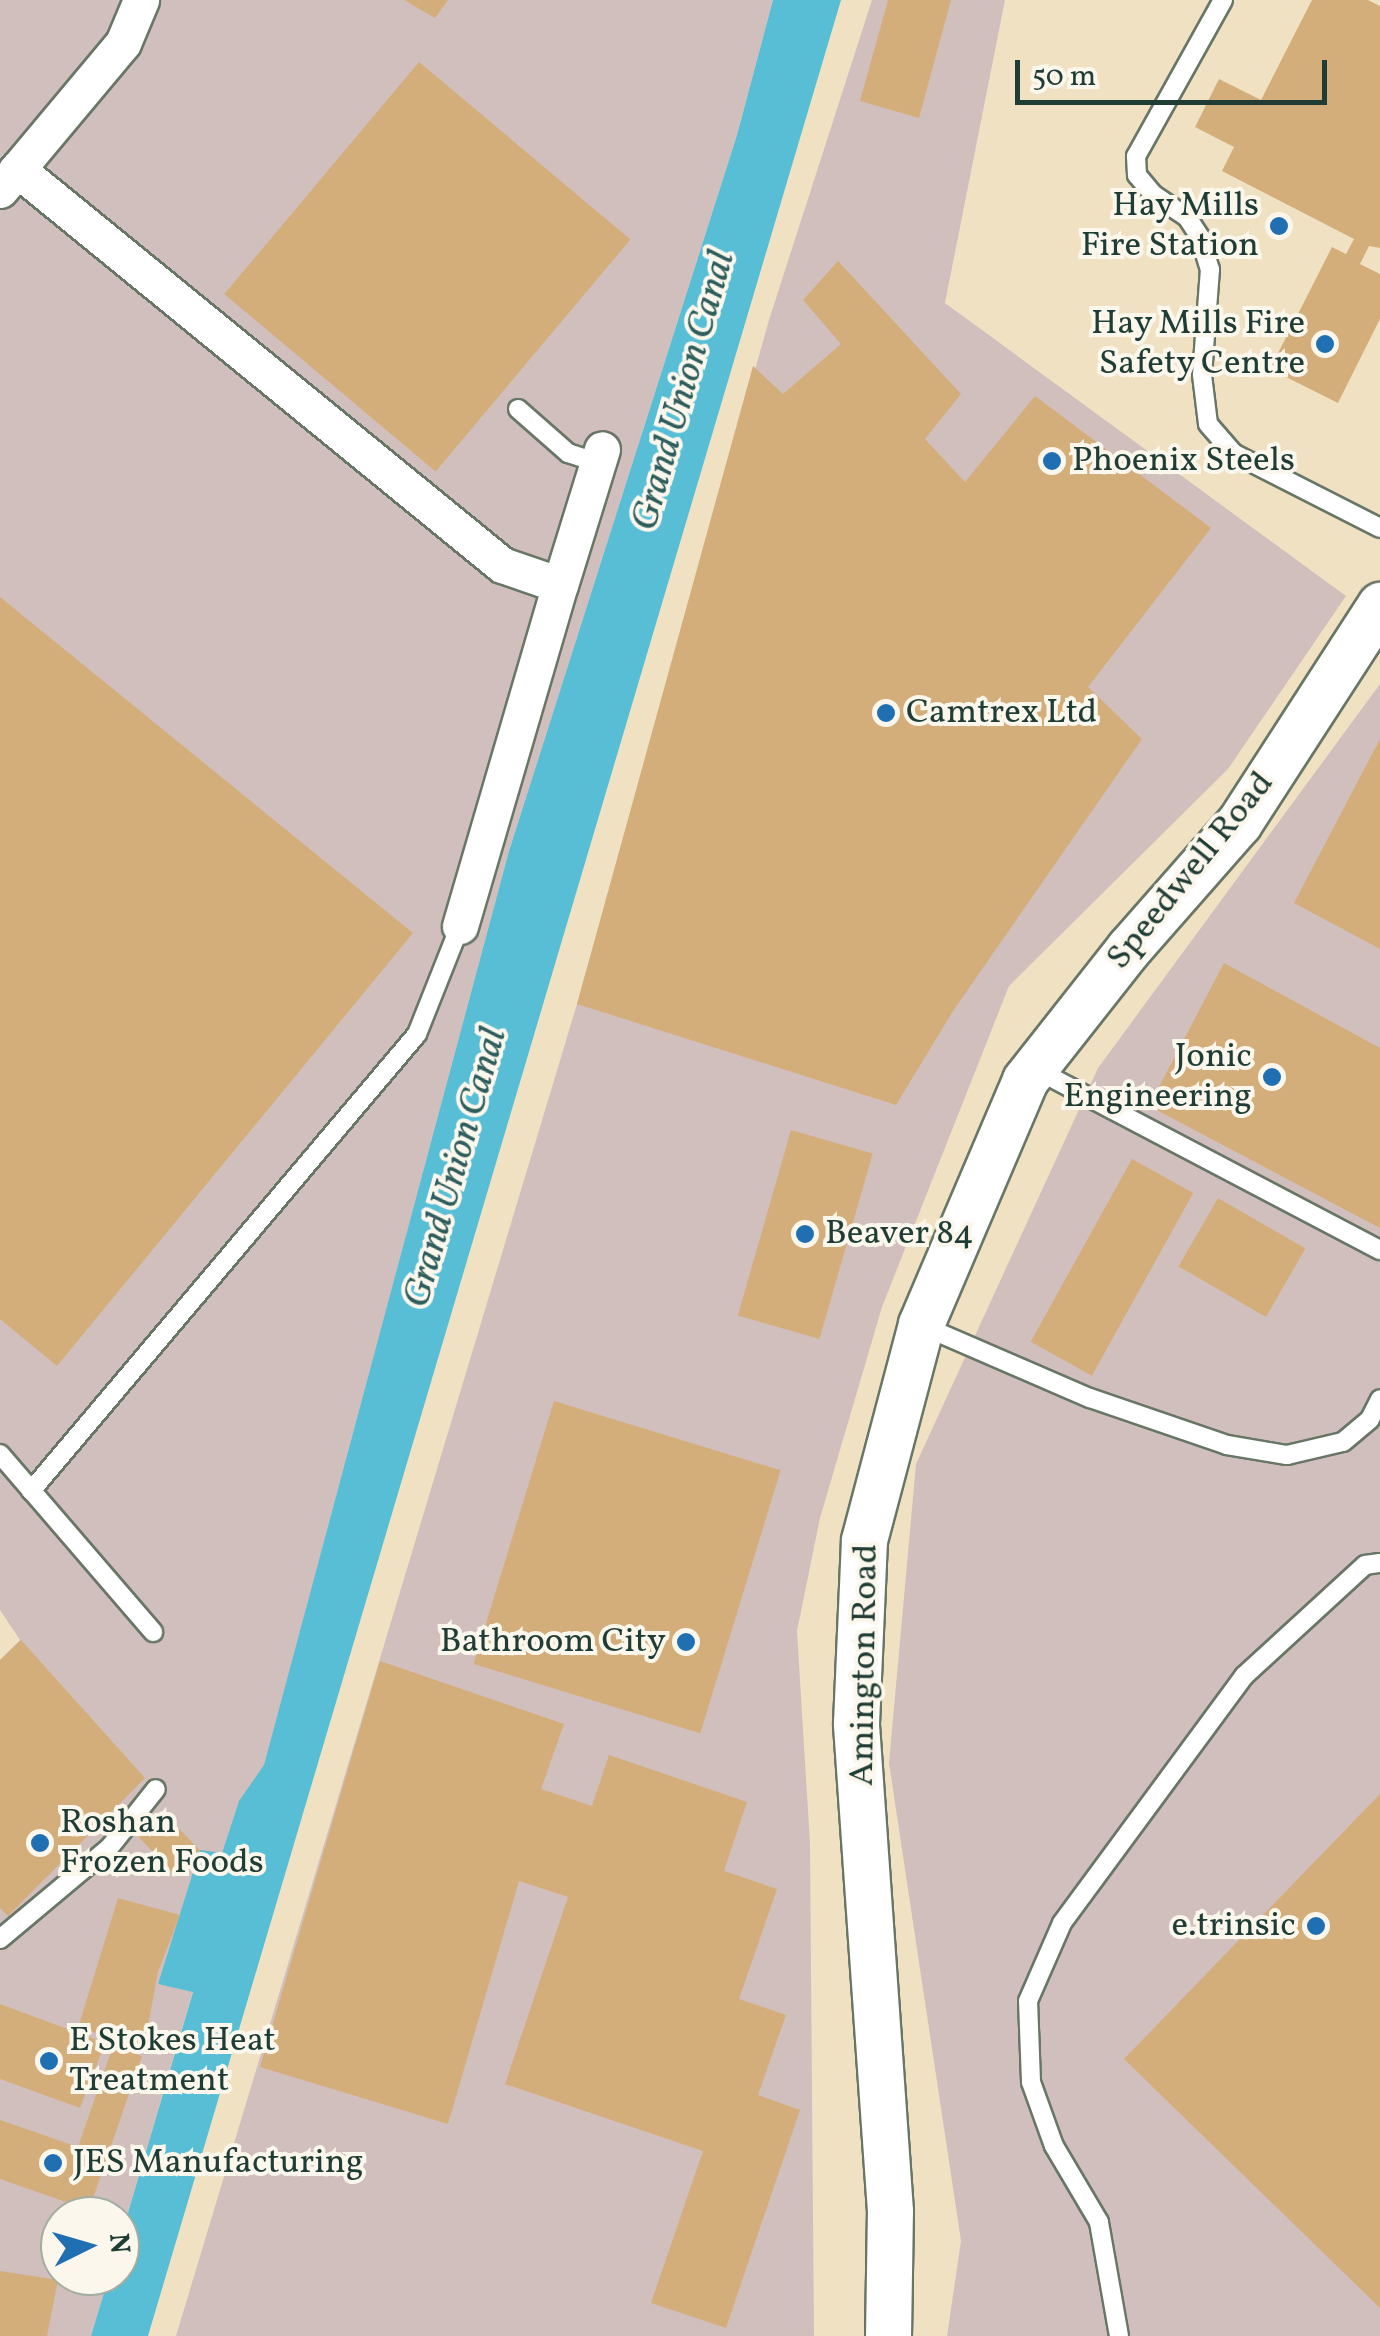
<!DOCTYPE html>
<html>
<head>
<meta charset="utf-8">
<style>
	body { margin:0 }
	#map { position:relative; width:1380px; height:2336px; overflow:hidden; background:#f1e1c3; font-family:Vollkorn,serif }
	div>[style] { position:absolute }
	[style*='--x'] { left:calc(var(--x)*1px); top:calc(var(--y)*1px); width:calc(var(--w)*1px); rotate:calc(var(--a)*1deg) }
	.industrial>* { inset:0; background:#d1bfbe }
	.water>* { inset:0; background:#57bed5 }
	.building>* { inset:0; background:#d4ae7a; transform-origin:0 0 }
	.roads { filter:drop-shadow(2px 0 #687666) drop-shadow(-2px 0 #687666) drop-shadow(0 2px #687666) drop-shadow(0 -2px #687666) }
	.service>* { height:18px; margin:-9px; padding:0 9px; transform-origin:9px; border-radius:9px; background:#fff }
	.minor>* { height:35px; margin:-17.5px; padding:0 17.5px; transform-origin:17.5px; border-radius:17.5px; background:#fff }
	.tertiary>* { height:45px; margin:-22.5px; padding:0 22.5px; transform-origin:22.5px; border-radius:22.5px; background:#fff }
	.dots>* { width:28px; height:28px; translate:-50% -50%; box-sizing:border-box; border:5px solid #fbf7ec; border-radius:50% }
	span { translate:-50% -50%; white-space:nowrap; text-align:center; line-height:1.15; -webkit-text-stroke:8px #fbf7ec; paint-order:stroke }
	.poi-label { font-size:35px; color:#1f3d34 }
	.right { translate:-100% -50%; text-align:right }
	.left { translate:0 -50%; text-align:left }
	.street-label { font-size:35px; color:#1f3d34 }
	.water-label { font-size:38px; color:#2d5d5c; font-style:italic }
	.north { position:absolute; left:40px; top:2196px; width:100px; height:100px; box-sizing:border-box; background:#fbf7ec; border:2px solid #a3ada2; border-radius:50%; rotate:85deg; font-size:28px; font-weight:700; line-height:40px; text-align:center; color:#1f3d34 }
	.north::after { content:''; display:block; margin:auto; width:35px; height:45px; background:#1f6fb2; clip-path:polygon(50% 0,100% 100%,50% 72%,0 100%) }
	.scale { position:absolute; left:1015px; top:60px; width:312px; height:45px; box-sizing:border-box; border:5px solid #1f3d34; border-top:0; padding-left:12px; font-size:30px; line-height:35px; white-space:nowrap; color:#1f3d34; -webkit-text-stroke:8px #fbf7ec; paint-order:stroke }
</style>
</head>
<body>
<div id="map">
	<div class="industrial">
		<div style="clip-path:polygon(0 0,773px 0,737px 135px,509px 851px,264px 1766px,239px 1802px,222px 1853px,158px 1984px,193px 1991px,120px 2240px,120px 2216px,60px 2216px,60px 2276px,109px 2276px,91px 2336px,0 2336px,0 1660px,20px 1640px,0 1610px)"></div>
		<div style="clip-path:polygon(872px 0,1005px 0,945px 303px,1346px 596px,1228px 769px,1009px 986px,882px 1307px,820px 1518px,797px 1631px,810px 1843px,814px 2336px,176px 2336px,577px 1004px,769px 320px)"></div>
		<div style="clip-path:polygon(1380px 684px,1380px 2336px,947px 2336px,961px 2241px,889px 1763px,916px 1464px,1098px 1068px)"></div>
	</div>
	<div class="water">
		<div style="clip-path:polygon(773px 0,841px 0,148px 2336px,91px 2336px,109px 2276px,120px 2276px,120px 2240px,193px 1992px,158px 1984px,200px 1850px,222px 1853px,239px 1801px,264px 1765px,509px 851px,737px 135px)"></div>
	</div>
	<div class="building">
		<div style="clip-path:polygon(404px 0,448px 0,435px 18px)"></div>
		<div style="clip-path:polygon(888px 0,951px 0,919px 118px,860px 101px)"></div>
		<div style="clip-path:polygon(1312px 0,1368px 0,1380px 6px,1380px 248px,1369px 246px,1360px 264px,1380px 274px,1380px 319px,1338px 403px,1270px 369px,1332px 247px,1346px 254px,1354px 239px,1222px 171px,1234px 147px,1195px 127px,1219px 79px,1261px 100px)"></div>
		<div style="left:419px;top:62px;width:276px;height:303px;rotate:40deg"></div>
		<div style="clip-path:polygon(838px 261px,961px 394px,925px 439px,965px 482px,1035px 396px,1211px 528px,1088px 687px,1142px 739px,953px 1011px,896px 1105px,577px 1004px,753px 366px,783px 394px,841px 344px,803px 300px)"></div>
		<div style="clip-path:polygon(0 597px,413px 933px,57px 1366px,0 1319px)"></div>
		<div style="clip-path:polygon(1380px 739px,1380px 949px,1294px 903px)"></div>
		<div style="clip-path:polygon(1224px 963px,1380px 1048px,1380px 1228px,1149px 1106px)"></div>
		<div style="left:791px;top:1130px;width:85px;height:193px;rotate:16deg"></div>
		<div style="left:1132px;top:1159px;width:70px;height:209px;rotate:29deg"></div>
		<div style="left:1218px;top:1198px;width:101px;height:79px;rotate:30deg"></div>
		<div style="left:554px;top:1401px;width:237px;height:275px;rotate:17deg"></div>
		<div style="clip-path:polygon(21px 1640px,145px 1778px,8px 1916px,0 1908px,0 1660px)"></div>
		<div style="clip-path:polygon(380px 1661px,564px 1724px,541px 1789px,592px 1806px,609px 1755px,747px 1802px,724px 1871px,777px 1889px,739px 1999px,786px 2015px,758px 2095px,800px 2110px,726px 2328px,651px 2303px,703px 2151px,505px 2084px,568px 1897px,519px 1881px,448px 2124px,260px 2067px)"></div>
		<div style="clip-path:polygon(1380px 1794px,1380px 2308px,1124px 2059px)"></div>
		<div style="left:163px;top:1812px;width:53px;height:35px;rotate:46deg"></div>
		<div style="clip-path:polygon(118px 1898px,180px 1915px,158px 1972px,144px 2047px,78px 2028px)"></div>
		<div style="clip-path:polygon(0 2004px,105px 2043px,80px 2108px,0 2079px)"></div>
		<div style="clip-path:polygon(113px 2046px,142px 2056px,89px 2210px,0 2179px,0 2120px,78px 2147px)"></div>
		<div style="clip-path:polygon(0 2271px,58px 2280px,47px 2336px,0 2336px)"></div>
	</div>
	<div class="roads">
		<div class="service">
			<div style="--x:1223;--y:0;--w:179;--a:119.1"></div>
			<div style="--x:1136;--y:156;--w:19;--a:87"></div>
			<div style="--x:1137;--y:175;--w:26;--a:50"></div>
			<div style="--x:1154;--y:195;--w:40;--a:34"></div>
			<div style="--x:1187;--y:217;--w:24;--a:57"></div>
			<div style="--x:1200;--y:237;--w:34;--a:73"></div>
			<div style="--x:1210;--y:269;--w:106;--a:94.3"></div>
			<div style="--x:1202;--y:375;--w:49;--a:83"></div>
			<div style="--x:1208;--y:424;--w:38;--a:49"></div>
			<div style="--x:1233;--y:453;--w:165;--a:27"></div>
			<div style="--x:518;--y:409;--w:67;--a:41.3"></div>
			<div style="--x:568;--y:453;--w:32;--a:18"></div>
			<div style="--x:1035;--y:1069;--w:390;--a:27.7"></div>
			<div style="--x:921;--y:1325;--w:184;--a:23.4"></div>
			<div style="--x:1090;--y:1398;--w:145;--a:18.9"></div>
			<div style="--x:1227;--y:1445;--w:61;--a:9.5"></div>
			<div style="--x:1287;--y:1455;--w:57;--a:-13.1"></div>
			<div style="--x:1343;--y:1442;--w:35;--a:-40"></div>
			<div style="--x:1370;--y:1419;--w:22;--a:-63"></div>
			<div style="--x:0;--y:1454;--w:235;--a:49.3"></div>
			<div style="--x:31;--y:1491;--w:598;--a:-49.81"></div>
			<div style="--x:417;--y:1034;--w:116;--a:-68.3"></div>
			<div style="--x:0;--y:1939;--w:142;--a:-39.9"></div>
			<div style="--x:109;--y:1848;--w:75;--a:-51.5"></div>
			<div style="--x:1119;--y:2336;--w:116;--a:-100"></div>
			<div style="--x:1099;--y:2222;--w:88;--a:-120.6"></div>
			<div style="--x:1054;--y:2146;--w:68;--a:-109.8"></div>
			<div style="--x:1031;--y:2082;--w:81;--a:-92.1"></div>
			<div style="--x:1028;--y:2001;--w:85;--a:-66.4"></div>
			<div style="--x:1062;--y:1923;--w:307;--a:-53.6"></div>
			<div style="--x:1244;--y:1676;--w:164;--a:-42.5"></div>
			<div style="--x:1365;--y:1565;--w:15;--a:-8"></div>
		</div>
		<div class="minor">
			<div style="--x:17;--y:169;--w:626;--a:39.23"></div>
			<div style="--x:502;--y:565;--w:61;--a:19"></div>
			<div style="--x:560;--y:585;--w:142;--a:-72.8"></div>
			<div style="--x:0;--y:190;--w:192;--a:-50.1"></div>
			<div style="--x:123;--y:43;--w:47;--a:-67.3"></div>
			<div style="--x:460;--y:926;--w:355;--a:-73.7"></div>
		</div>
		<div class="tertiary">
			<div style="--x:888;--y:2336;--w:125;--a:-89.1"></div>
			<div style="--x:890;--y:2211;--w:489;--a:-94"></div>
			<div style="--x:856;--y:1723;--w:183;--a:-87.5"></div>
			<div style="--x:864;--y:1540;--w:223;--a:-75.2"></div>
			<div style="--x:921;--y:1324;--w:265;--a:-66.9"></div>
			<div style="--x:1025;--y:1080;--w:168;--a:-51.8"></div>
			<div style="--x:1129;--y:948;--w:167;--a:-48.7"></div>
			<div style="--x:1239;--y:823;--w:260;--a:-57.1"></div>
		</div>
	</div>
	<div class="dots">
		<div style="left:1279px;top:226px;background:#1f6fb2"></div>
		<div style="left:1325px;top:344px;background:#1f6fb2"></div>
		<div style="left:1052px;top:461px;background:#1f6fb2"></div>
		<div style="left:886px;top:713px;background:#1f6fb2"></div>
		<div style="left:1272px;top:1077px;background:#1f6fb2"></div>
		<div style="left:805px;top:1234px;background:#1f6fb2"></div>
		<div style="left:686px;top:1642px;background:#1f6fb2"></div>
		<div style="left:40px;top:1843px;background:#1f6fb2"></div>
		<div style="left:1316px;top:1926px;background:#1f6fb2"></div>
		<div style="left:49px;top:2061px;background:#1f6fb2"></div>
		<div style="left:53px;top:2163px;background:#1f6fb2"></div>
	</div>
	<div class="poi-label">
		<span class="right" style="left:1259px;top:226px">Hay Mills<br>Fire Station</span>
		<span class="right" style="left:1305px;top:344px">Hay Mills Fire<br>Safety Centre</span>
		<span class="left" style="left:1072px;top:461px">Phoenix Steels</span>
		<span class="left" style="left:906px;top:713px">Camtrex Ltd</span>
		<span class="right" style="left:1252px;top:1077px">Jonic<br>Engineering</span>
		<span class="left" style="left:825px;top:1234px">Beaver 84</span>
		<span class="right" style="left:666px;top:1642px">Bathroom City</span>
		<span class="left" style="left:60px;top:1843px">Roshan<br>Frozen Foods</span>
		<span class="right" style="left:1296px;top:1926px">e.trinsic</span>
		<span class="left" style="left:69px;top:2061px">E Stokes Heat<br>Treatment</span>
		<span class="left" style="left:73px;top:2163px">JES Manufacturing</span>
	</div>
	<div class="street-label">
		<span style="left:1191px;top:871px;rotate:-51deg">Speedwell Road</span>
		<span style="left:865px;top:1665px;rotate:-89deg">Amington Road</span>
	</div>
	<div class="water-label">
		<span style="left:685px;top:391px;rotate:-74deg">Grand Union Canal</span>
		<span style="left:457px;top:1168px;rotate:-74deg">Grand Union Canal</span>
	</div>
	<div class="north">N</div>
	<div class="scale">50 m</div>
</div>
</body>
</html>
